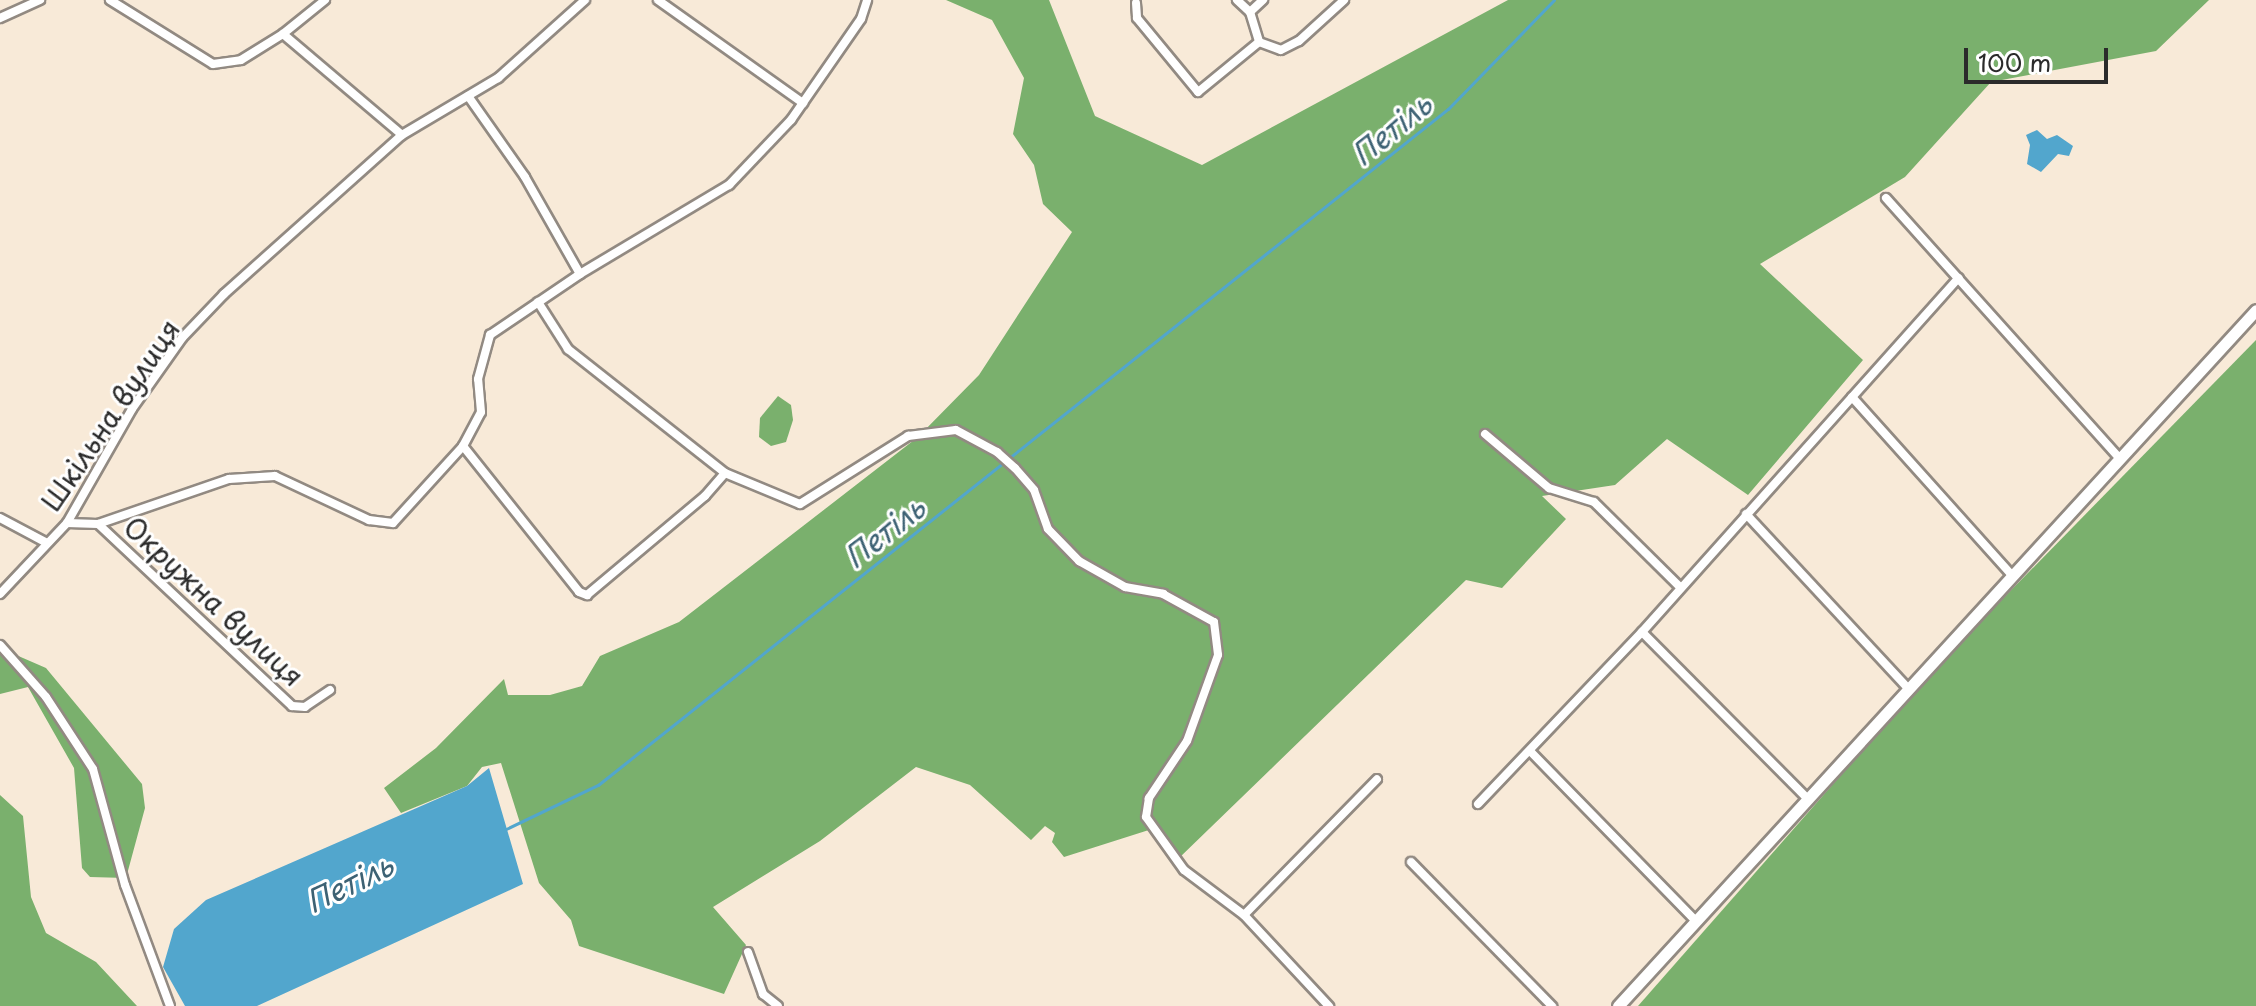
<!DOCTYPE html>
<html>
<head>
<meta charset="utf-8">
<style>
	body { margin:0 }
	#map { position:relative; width:2256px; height:1006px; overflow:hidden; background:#f8ead8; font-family:"Playpen Sans",sans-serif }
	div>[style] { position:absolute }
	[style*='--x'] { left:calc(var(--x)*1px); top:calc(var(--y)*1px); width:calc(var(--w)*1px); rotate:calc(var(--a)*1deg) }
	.forest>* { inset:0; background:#7ab06d }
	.water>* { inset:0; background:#52a6cd }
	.stream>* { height:3px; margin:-1.5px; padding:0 1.5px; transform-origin:1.5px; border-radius:1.5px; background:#52a6cd }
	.roads { filter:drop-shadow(2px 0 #928a82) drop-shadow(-2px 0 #928a82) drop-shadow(0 2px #928a82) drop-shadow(0 -2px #928a82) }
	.street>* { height:8px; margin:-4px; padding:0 4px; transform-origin:4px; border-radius:4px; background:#fff }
	.secondary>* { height:11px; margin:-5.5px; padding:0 5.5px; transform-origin:5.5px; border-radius:5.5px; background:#fff }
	span { translate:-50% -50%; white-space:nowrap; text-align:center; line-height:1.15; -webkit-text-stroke:6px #fff; paint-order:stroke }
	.street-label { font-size:28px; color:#2b2b2b }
	.water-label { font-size:30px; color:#3d6274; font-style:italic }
	.scale { position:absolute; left:1964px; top:48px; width:144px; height:36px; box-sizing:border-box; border:4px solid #2b2b2b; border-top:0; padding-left:10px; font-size:24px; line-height:28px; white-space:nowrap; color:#2b2b2b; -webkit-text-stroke:6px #fff; paint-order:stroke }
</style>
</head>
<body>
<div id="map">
	<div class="forest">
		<div style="clip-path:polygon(946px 0,1049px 0,1095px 116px,1202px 165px,1508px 0,2209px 0,2156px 51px,1991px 82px,1905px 177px,1760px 264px,1863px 360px,1748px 495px,1667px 439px,1615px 485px,1542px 496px,1566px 519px,1502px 588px,1466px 580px,1178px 859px,1152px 829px,1064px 857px,1052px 842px,1055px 833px,1045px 826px,1031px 840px,970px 785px,916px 767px,820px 841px,713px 907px,746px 945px,724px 994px,579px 946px,571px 920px,539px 883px,501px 763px,482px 767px,467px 786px,401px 813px,384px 788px,436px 748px,504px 679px,508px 695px,550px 695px,582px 686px,600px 656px,679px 622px,918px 437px,979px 375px,1072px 232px,1043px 204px,1034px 165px,1013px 134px,1024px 78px,992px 20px)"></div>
		<div style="clip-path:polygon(2256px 340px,2256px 1006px,1638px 1006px,1935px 668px)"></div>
		<div style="clip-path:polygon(778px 396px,791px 405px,793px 420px,786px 442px,771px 446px,759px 437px,760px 418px)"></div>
		<div style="clip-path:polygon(0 648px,46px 668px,142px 784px,145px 808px,126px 878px,90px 877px,82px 868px,74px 768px,28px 687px,0 694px)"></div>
		<div style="clip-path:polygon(0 795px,23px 816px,31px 897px,46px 933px,96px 962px,137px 1006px,0 1006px)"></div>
	</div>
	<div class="water">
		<div style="clip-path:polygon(2037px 130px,2047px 139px,2057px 135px,2073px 146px,2069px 156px,2058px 154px,2041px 172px,2027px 164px,2030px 145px,2026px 135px)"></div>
		<div style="clip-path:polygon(489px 768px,523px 884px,257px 1006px,185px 1006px,163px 967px,174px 929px,206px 900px,467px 786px)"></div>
	</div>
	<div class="stream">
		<div style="--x:506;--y:829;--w:102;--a:-25.6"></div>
		<div style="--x:598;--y:785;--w:1086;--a:-38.5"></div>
		<div style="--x:1448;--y:109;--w:152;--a:-45.8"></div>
	</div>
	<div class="roads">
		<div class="street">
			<div style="--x:110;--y:0;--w:121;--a:31.9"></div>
			<div style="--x:213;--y:64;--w:28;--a:-8"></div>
			<div style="--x:241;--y:60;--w:49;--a:-31.8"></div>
			<div style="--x:325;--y:0;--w:54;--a:141"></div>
			<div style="--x:283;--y:34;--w:156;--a:40.3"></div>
			<div style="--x:658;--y:0;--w:178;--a:35.4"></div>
			<div style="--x:1237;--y:0;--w:18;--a:43"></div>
			<div style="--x:1250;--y:12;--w:18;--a:-43"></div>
			<div style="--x:1136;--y:3;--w:15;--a:86"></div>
			<div style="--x:1137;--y:18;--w:96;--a:50.5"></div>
			<div style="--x:1198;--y:92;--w:79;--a:-39.3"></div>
			<div style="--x:1250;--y:12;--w:31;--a:73"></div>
			<div style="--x:1259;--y:42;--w:23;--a:20"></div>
			<div style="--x:1281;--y:50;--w:20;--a:-27"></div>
			<div style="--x:1299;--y:41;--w:61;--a:-42.3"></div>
			<div style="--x:0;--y:18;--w:44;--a:-24.2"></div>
			<div style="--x:1886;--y:198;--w:348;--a:48.1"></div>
			<div style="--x:580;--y:274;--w:174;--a:-30.9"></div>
			<div style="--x:729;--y:185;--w:90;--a:-46.4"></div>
			<div style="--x:791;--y:120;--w:123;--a:-55.3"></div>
			<div style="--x:861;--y:19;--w:20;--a:-72"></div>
			<div style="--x:538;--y:302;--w:56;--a:57.4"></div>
			<div style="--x:568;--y:349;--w:200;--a:38.3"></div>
			<div style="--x:725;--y:473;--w:81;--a:22.5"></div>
			<div style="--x:800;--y:504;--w:128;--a:-32.2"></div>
			<div style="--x:908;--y:436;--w:48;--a:-7.1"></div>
			<div style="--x:956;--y:430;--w:47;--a:28.2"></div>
			<div style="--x:997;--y:452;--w:24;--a:42"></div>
			<div style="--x:1015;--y:468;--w:29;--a:49"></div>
			<div style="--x:1034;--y:490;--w:41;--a:70.3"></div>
			<div style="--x:1048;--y:529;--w:45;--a:45.9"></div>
			<div style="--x:1079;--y:561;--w:53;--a:29.5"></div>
			<div style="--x:1125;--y:587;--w:39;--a:10"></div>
			<div style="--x:1163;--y:594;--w:58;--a:28.8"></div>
			<div style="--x:1214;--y:622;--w:33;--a:83"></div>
			<div style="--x:1218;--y:655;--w:91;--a:109.8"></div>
			<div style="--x:1187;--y:741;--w:69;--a:123.7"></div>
			<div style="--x:1149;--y:798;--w:19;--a:99"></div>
			<div style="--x:1146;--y:817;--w:65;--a:54.4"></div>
			<div style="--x:1184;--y:870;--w:75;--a:36.9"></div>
			<div style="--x:1244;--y:915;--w:125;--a:47"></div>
			<div style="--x:1852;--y:397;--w:238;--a:48.1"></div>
			<div style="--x:1485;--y:434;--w:84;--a:40.2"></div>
			<div style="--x:1549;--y:488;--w:47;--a:17.3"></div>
			<div style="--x:1594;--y:502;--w:121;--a:44.7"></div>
			<div style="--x:463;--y:446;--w:186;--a:51.5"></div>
			<div style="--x:579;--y:592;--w:9;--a:21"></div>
			<div style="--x:587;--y:595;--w:154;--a:-40"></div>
			<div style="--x:705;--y:496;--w:30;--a:-49"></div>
			<div style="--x:1746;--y:514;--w:236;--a:47.1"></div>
			<div style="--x:0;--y:518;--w:53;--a:28"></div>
			<div style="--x:67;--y:523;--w:31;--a:2"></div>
			<div style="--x:0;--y:594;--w:98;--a:-46.7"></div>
			<div style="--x:67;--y:523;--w:131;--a:-60.3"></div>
			<div style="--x:132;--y:409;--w:87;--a:-54.8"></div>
			<div style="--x:182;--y:338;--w:61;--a:-46.3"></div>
			<div style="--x:224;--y:294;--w:239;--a:-41.8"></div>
			<div style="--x:402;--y:135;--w:112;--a:-30.7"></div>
			<div style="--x:498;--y:78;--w:117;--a:-41.9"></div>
			<div style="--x:1642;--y:632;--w:233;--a:45.2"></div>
			<div style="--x:0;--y:645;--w:69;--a:48.5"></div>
			<div style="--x:46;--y:697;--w:86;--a:56.9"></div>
			<div style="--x:93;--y:769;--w:120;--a:74.6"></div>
			<div style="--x:125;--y:885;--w:129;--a:69.6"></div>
			<div style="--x:330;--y:690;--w:30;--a:146"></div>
			<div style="--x:305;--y:707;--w:13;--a:-176"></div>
			<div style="--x:292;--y:706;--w:266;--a:-136.8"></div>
			<div style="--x:98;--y:524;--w:139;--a:-19"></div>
			<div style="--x:229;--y:479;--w:46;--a:-3.7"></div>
			<div style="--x:275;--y:476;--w:104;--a:25.1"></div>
			<div style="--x:369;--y:520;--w:24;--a:7"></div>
			<div style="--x:393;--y:523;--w:104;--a:-47.7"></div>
			<div style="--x:463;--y:446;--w:38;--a:-62"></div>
			<div style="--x:481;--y:412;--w:33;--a:-95"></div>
			<div style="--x:478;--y:379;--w:46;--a:-74.7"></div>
			<div style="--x:490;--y:335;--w:109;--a:-34.1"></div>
			<div style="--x:580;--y:274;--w:112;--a:-119.6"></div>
			<div style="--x:525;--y:177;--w:99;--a:-125.1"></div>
			<div style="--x:1530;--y:751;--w:238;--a:45.7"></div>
			<div style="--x:1478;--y:804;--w:238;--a:-46.4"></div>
			<div style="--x:1642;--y:632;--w:475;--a:-48.2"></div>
			<div style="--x:1411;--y:862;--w:202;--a:45.6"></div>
			<div style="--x:1244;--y:915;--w:190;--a:-45.6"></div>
			<div style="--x:748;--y:952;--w:45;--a:70.3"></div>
			<div style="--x:763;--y:994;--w:19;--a:39"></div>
		</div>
		<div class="secondary">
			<div style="--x:1618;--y:1006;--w:944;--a:-47.49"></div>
		</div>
	</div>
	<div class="street-label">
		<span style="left:110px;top:415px;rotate:-56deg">Шкільна вулиця</span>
		<span style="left:214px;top:601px;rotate:43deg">Окружна вулиця</span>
	</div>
	<div class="water-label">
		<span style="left:1391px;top:129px;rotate:-39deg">Петіль</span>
		<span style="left:884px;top:532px;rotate:-38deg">Петіль</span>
		<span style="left:349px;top:883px;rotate:-26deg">Петіль</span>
	</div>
	<div class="scale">100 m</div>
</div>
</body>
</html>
